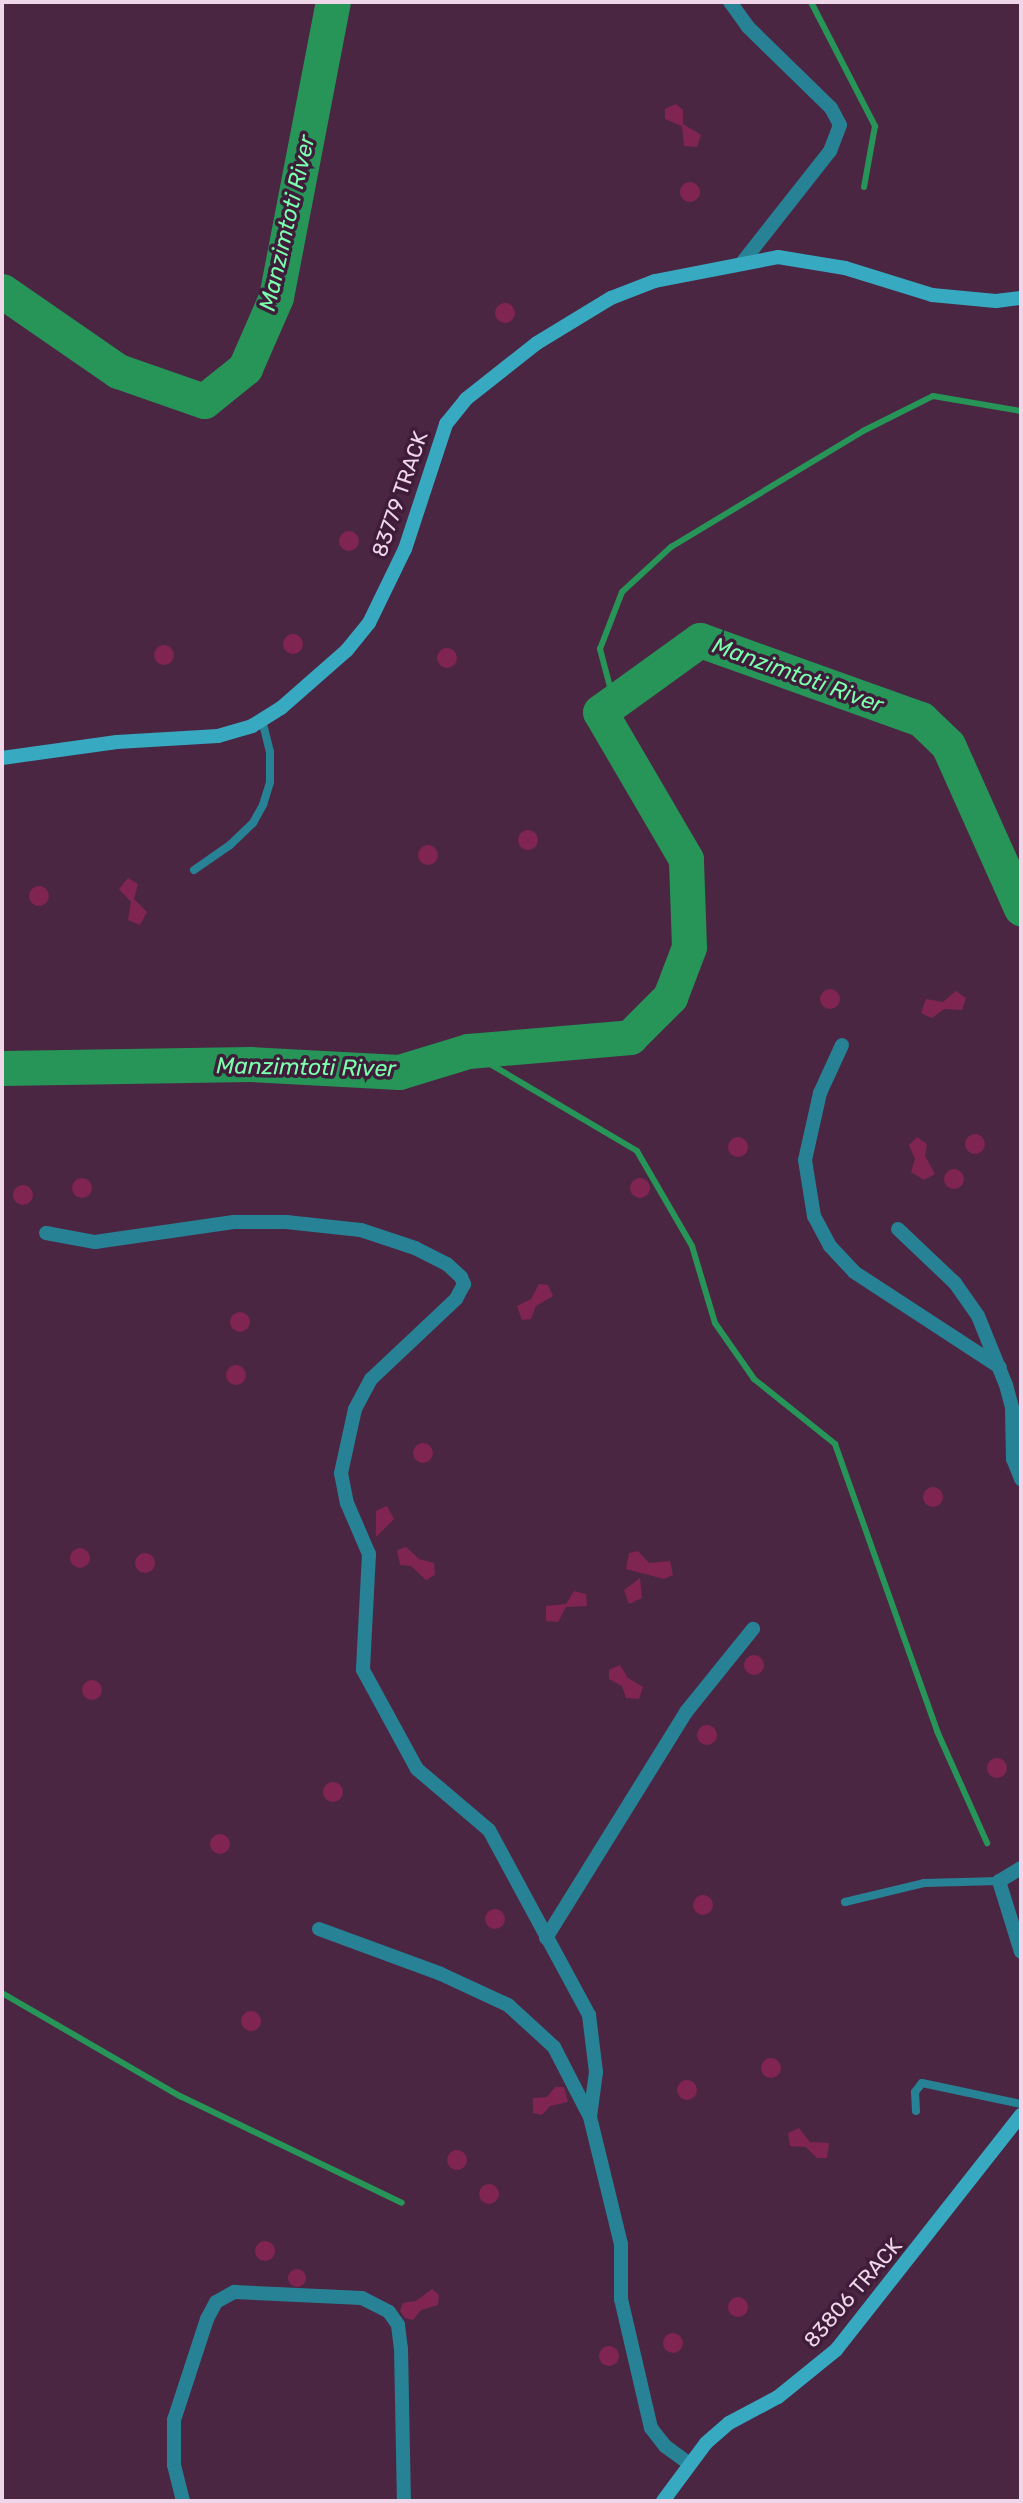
<!DOCTYPE html>
<html>
<head>
<meta charset="utf-8">
<style>
	body { margin:0 }
	#map { position:relative; width:1023px; height:2503px; overflow:hidden; background:#4a2643; font-family:Rubik,sans-serif }
	div>[style] { position:absolute }
	[style*='--x'] { left:calc(var(--x)*1px); top:calc(var(--y)*1px); width:calc(var(--w)*1px); rotate:calc(var(--a)*1deg) }
	.stream>* { height:6px; margin:-3px; padding:0 3px; transform-origin:3px; border-radius:3px; background:#279458 }
	.river>* { height:35px; margin:-17.5px; padding:0 17.5px; transform-origin:17.5px; border-radius:17.5px; background:#279458 }
	.building>* { inset:0; background:#802551 }
	.round { border-radius:50% }
	.lane>* { height:8px; margin:-4px; padding:0 4px; transform-origin:4px; border-radius:4px; background:#288295 }
	.street>* { height:14px; margin:-7px; padding:0 7px; transform-origin:7px; border-radius:7px; background:#288295 }
	.secondary>* { height:14px; margin:-7px; padding:0 7px; transform-origin:7px; border-radius:7px; background:#37aac1 }
	span { translate:-50% -50%; white-space:nowrap; text-align:center; line-height:1.15; -webkit-text-stroke:7px #3f1c39; paint-order:stroke }
	.street-label { font-size:21px; color:#efd7e9 }
	.water-label { font-size:23px; color:#7bfead; font-style:italic }
	.frame { position:absolute; inset:0; border:4px solid #efd7e9; pointer-events:none }
</style>
</head>
<body>
<div id="map">
	<div class="stream">
		<div style="--x:811;--y:2;--w:140;--a:62.7"></div>
		<div style="--x:875;--y:126;--w:62;--a:100.2"></div>
		<div style="--x:614;--y:702;--w:55;--a:-104.8"></div>
		<div style="--x:600;--y:649;--w:61;--a:-68.9"></div>
		<div style="--x:622;--y:592;--w:67;--a:-42.6"></div>
		<div style="--x:671;--y:547;--w:224;--a:-31.1"></div>
		<div style="--x:863;--y:431;--w:78;--a:-26.6"></div>
		<div style="--x:933;--y:396;--w:89;--a:9.7"></div>
		<div style="--x:468;--y:1051;--w:196;--a:30.6"></div>
		<div style="--x:637;--y:1151;--w:110;--a:59.9"></div>
		<div style="--x:692;--y:1246;--w:80;--a:73.4"></div>
		<div style="--x:715;--y:1323;--w:68;--a:55.1"></div>
		<div style="--x:754;--y:1379;--w:104;--a:38.7"></div>
		<div style="--x:835;--y:1444;--w:305;--a:70.4"></div>
		<div style="--x:937;--y:1731;--w:123;--a:65.9"></div>
		<div style="--x:2;--y:1993;--w:206;--a:30.1"></div>
		<div style="--x:180;--y:2096;--w:246;--a:25.7"></div>
	</div>
	<div class="river">
		<div style="--x:2;--y:291;--w:141;--a:34.6"></div>
		<div style="--x:118;--y:371;--w:91;--a:19.2"></div>
		<div style="--x:204;--y:401;--w:53;--a:-38.8"></div>
		<div style="--x:245;--y:368;--w:77;--a:-66.4"></div>
		<div style="--x:276;--y:297;--w:300;--a:-79.1"></div>
		<div style="--x:2;--y:1068;--w:248;--a:-0.9"></div>
		<div style="--x:250;--y:1064;--w:149;--a:3.1"></div>
		<div style="--x:399;--y:1072;--w:72;--a:-16.9"></div>
		<div style="--x:468;--y:1051;--w:163;--a:-4.9"></div>
		<div style="--x:630;--y:1037;--w:57;--a:-45"></div>
		<div style="--x:670;--y:997;--w:53;--a:-69.2"></div>
		<div style="--x:689;--y:947;--w:88;--a:-92"></div>
		<div style="--x:686;--y:859;--w:170;--a:-120.3"></div>
		<div style="--x:600;--y:712;--w:123;--a:-35.8"></div>
		<div style="--x:700;--y:640;--w:235;--a:19.7"></div>
		<div style="--x:921;--y:719;--w:37;--a:44"></div>
		<div style="--x:948;--y:745;--w:179;--a:65.9"></div>
	</div>
	<div class="building">
		<div style="clip-path:polygon(676px 104px,683px 110px,683px 124px,701px 135px,697px 147px,684px 146px,682px 126px,665px 119px,665px 109px)"></div>
		<div class="round" style="left:680px;top:182px;width:20px;height:20px"></div>
		<div class="round" style="left:495px;top:303px;width:20px;height:20px"></div>
		<div class="round" style="left:339px;top:531px;width:20px;height:20px"></div>
		<div class="round" style="left:283px;top:634px;width:20px;height:20px"></div>
		<div class="round" style="left:154px;top:645px;width:20px;height:20px"></div>
		<div class="round" style="left:437px;top:648px;width:20px;height:20px"></div>
		<div class="round" style="left:518px;top:830px;width:20px;height:20px"></div>
		<div class="round" style="left:418px;top:845px;width:20px;height:20px"></div>
		<div style="clip-path:polygon(128px 878px,138px 884px,134px 899px,147px 912px,140px 925px,128px 920px,131px 902px,119px 889px)"></div>
		<div class="round" style="left:29px;top:886px;width:20px;height:20px"></div>
		<div class="round" style="left:820px;top:989px;width:20px;height:20px"></div>
		<div style="clip-path:polygon(956px 991px,966px 998px,962px 1010px,944px 1009px,932px 1018px,921px 1013px,926px 999px,943px 1002px)"></div>
		<div class="round" style="left:965px;top:1134px;width:20px;height:20px"></div>
		<div style="clip-path:polygon(917px 1137px,927px 1144px,925px 1156px,935px 1174px,924px 1180px,911px 1172px,915px 1159px,909px 1145px)"></div>
		<div class="round" style="left:728px;top:1137px;width:20px;height:20px"></div>
		<div class="round" style="left:944px;top:1169px;width:20px;height:20px"></div>
		<div class="round" style="left:72px;top:1178px;width:20px;height:20px"></div>
		<div class="round" style="left:630px;top:1178px;width:20px;height:20px"></div>
		<div class="round" style="left:13px;top:1185px;width:20px;height:20px"></div>
		<div style="clip-path:polygon(539px 1284px,548px 1285px,553px 1296px,536px 1306px,531px 1319px,522px 1320px,517px 1306px,531px 1299px)"></div>
		<div class="round" style="left:230px;top:1312px;width:20px;height:20px"></div>
		<div class="round" style="left:226px;top:1365px;width:20px;height:20px"></div>
		<div class="round" style="left:413px;top:1443px;width:20px;height:20px"></div>
		<div class="round" style="left:923px;top:1487px;width:20px;height:20px"></div>
		<div style="clip-path:polygon(387px 1506px,394px 1519px,376px 1537px,376px 1511px)"></div>
		<div style="clip-path:polygon(406px 1547px,419px 1559px,434px 1563px,435px 1575px,426px 1580px,411px 1566px,400px 1565px,397px 1550px)"></div>
		<div class="round" style="left:70px;top:1548px;width:20px;height:20px"></div>
		<div style="clip-path:polygon(638px 1551px,649px 1563px,670px 1561px,673px 1575px,664px 1579px,626px 1569px,629px 1553px)"></div>
		<div class="round" style="left:135px;top:1553px;width:20px;height:20px"></div>
		<div style="clip-path:polygon(640px 1578px,642px 1598px,629px 1604px,624px 1590px)"></div>
		<div style="clip-path:polygon(574px 1591px,586px 1594px,587px 1606px,566px 1607px,558px 1622px,546px 1621px,546px 1606px,566px 1604px)"></div>
		<div class="round" style="left:744px;top:1655px;width:20px;height:20px"></div>
		<div style="clip-path:polygon(620px 1665px,628px 1678px,643px 1687px,639px 1699px,626px 1698px,622px 1686px,609px 1679px,609px 1670px)"></div>
		<div class="round" style="left:82px;top:1680px;width:20px;height:20px"></div>
		<div class="round" style="left:697px;top:1725px;width:20px;height:20px"></div>
		<div class="round" style="left:987px;top:1758px;width:20px;height:20px"></div>
		<div class="round" style="left:323px;top:1782px;width:20px;height:20px"></div>
		<div class="round" style="left:210px;top:1834px;width:20px;height:20px"></div>
		<div class="round" style="left:693px;top:1895px;width:20px;height:20px"></div>
		<div class="round" style="left:485px;top:1909px;width:20px;height:20px"></div>
		<div class="round" style="left:241px;top:2011px;width:20px;height:20px"></div>
		<div class="round" style="left:761px;top:2058px;width:20px;height:20px"></div>
		<div class="round" style="left:677px;top:2080px;width:20px;height:20px"></div>
		<div style="clip-path:polygon(555px 2087px,564px 2087px,568px 2102px,550px 2106px,542px 2115px,533px 2113px,533px 2098px,547px 2097px)"></div>
		<div style="clip-path:polygon(799px 2128px,810px 2142px,829px 2143px,827px 2158px,817px 2158px,806px 2147px,790px 2146px,788px 2133px)"></div>
		<div class="round" style="left:447px;top:2150px;width:20px;height:20px"></div>
		<div class="round" style="left:479px;top:2184px;width:20px;height:20px"></div>
		<div class="round" style="left:255px;top:2241px;width:20px;height:20px"></div>
		<div class="round" style="left:288px;top:2269px;width:18px;height:18px"></div>
		<div style="clip-path:polygon(432px 2289px,439px 2295px,438px 2305px,421px 2310px,413px 2320px,405px 2318px,400px 2311px,403px 2303px,416px 2301px)"></div>
		<div class="round" style="left:728px;top:2297px;width:20px;height:20px"></div>
		<div class="round" style="left:663px;top:2333px;width:20px;height:20px"></div>
		<div class="round" style="left:599px;top:2346px;width:20px;height:20px"></div>
	</div>
	<div class="lane">
		<div style="--x:194;--y:870;--w:44;--a:-34.8"></div>
		<div style="--x:230;--y:845;--w:32;--a:-44"></div>
		<div style="--x:253;--y:823;--w:21;--a:-61"></div>
		<div style="--x:263;--y:805;--w:24;--a:-73"></div>
		<div style="--x:270;--y:782;--w:30;--a:-90"></div>
		<div style="--x:270;--y:752;--w:32;--a:-104"></div>
		<div style="--x:845;--y:1902;--w:81;--a:-13.5"></div>
		<div style="--x:924;--y:1883;--w:75;--a:-1.5"></div>
		<div style="--x:916;--y:2111;--w:19;--a:-93"></div>
		<div style="--x:915;--y:2092;--w:11;--a:-52"></div>
		<div style="--x:922;--y:2083;--w:101;--a:12"></div>
	</div>
	<div class="street">
		<div style="--x:730;--y:2;--w:31;--a:54"></div>
		<div style="--x:748;--y:27;--w:116;--a:44.3"></div>
		<div style="--x:831;--y:108;--w:19;--a:62"></div>
		<div style="--x:840;--y:125;--w:28;--a:111"></div>
		<div style="--x:830;--y:151;--w:142;--a:128.2"></div>
		<div style="--x:842;--y:1045;--w:53;--a:114.6"></div>
		<div style="--x:820;--y:1093;--w:69;--a:102.6"></div>
		<div style="--x:805;--y:1160;--w:57;--a:80.9"></div>
		<div style="--x:814;--y:1216;--w:34;--a:62"></div>
		<div style="--x:830;--y:1246;--w:35;--a:47"></div>
		<div style="--x:854;--y:1272;--w:174;--a:33.1"></div>
		<div style="--x:898;--y:1229;--w:79;--a:43.5"></div>
		<div style="--x:955;--y:1283;--w:40;--a:55.1"></div>
		<div style="--x:978;--y:1316;--w:74;--a:67.9"></div>
		<div style="--x:1006;--y:1385;--w:24;--a:75"></div>
		<div style="--x:1012;--y:1408;--w:51;--a:88.9"></div>
		<div style="--x:1013;--y:1459;--w:22;--a:68"></div>
		<div style="--x:46;--y:1233;--w:50;--a:10.4"></div>
		<div style="--x:95;--y:1242;--w:140;--a:-8.2"></div>
		<div style="--x:234;--y:1222;--w:52;--a:0"></div>
		<div style="--x:286;--y:1222;--w:75;--a:6.1"></div>
		<div style="--x:361;--y:1230;--w:57;--a:18.4"></div>
		<div style="--x:415;--y:1248;--w:36;--a:27"></div>
		<div style="--x:447;--y:1264;--w:19;--a:43"></div>
		<div style="--x:461;--y:1277;--w:8;--a:67"></div>
		<div style="--x:464;--y:1284;--w:17;--a:118"></div>
		<div style="--x:456;--y:1299;--w:117;--a:136.7"></div>
		<div style="--x:371;--y:1379;--w:34;--a:118"></div>
		<div style="--x:355;--y:1409;--w:66;--a:102.3"></div>
		<div style="--x:341;--y:1473;--w:31;--a:79"></div>
		<div style="--x:347;--y:1503;--w:56;--a:66.7"></div>
		<div style="--x:369;--y:1554;--w:116;--a:93"></div>
		<div style="--x:363;--y:1670;--w:113;--a:61.4"></div>
		<div style="--x:417;--y:1769;--w:94;--a:40.3"></div>
		<div style="--x:489;--y:1830;--w:210;--a:61.6"></div>
		<div style="--x:589;--y:2015;--w:57;--a:83"></div>
		<div style="--x:596;--y:2072;--w:45;--a:97.6"></div>
		<div style="--x:590;--y:2117;--w:131;--a:76.3"></div>
		<div style="--x:621;--y:2244;--w:55;--a:90"></div>
		<div style="--x:621;--y:2299;--w:132;--a:76.9"></div>
		<div style="--x:651;--y:2428;--w:23;--a:52"></div>
		<div style="--x:665;--y:2446;--w:29;--a:36"></div>
		<div style="--x:1021;--y:1868;--w:26;--a:149"></div>
		<div style="--x:999;--y:1881;--w:74;--a:72.8"></div>
		<div style="--x:319;--y:1929;--w:130;--a:20.2"></div>
		<div style="--x:441;--y:1974;--w:74;--a:24.8"></div>
		<div style="--x:508;--y:2005;--w:62;--a:42.4"></div>
		<div style="--x:554;--y:2047;--w:76;--a:62.8"></div>
		<div style="--x:546;--y:1938;--w:266;--a:-58.2"></div>
		<div style="--x:686;--y:1712;--w:107;--a:-51.1"></div>
		<div style="--x:183;--y:2501;--w:37;--a:-104"></div>
		<div style="--x:174;--y:2465;--w:45;--a:-90"></div>
		<div style="--x:174;--y:2420;--w:106;--a:-71.9"></div>
		<div style="--x:207;--y:2319;--w:19;--a:-62"></div>
		<div style="--x:216;--y:2302;--w:21;--a:-29"></div>
		<div style="--x:234;--y:2292;--w:128;--a:2.7"></div>
		<div style="--x:362;--y:2298;--w:30;--a:27"></div>
		<div style="--x:389;--y:2312;--w:16;--a:55"></div>
		<div style="--x:398;--y:2325;--w:23;--a:83"></div>
		<div style="--x:401;--y:2348;--w:153;--a:88.9"></div>
	</div>
	<div class="secondary">
		<div style="--x:2;--y:758;--w:116;--a:-7.9"></div>
		<div style="--x:117;--y:742;--w:101;--a:-3.4"></div>
		<div style="--x:218;--y:736;--w:35;--a:-16"></div>
		<div style="--x:252;--y:726;--w:34;--a:-32"></div>
		<div style="--x:281;--y:708;--w:88;--a:-41.3"></div>
		<div style="--x:347;--y:650;--w:35;--a:-51"></div>
		<div style="--x:369;--y:623;--w:82;--a:-64.1"></div>
		<div style="--x:405;--y:549;--w:132;--a:-71.8"></div>
		<div style="--x:446;--y:424;--w:32;--a:-51"></div>
		<div style="--x:466;--y:399;--w:90;--a:-38.3"></div>
		<div style="--x:537;--y:343;--w:87;--a:-31.3"></div>
		<div style="--x:611;--y:298;--w:47;--a:-21.1"></div>
		<div style="--x:655;--y:281;--w:125;--a:-11"></div>
		<div style="--x:778;--y:257;--w:68;--a:9.3"></div>
		<div style="--x:845;--y:268;--w:91;--a:17.2"></div>
		<div style="--x:932;--y:295;--w:64;--a:5.4"></div>
		<div style="--x:996;--y:301;--w:25;--a:-7"></div>
		<div style="--x:663;--y:2501;--w:72;--a:-53.4"></div>
		<div style="--x:706;--y:2443;--w:30;--a:-41"></div>
		<div style="--x:729;--y:2423;--w:55;--a:-28"></div>
		<div style="--x:778;--y:2397;--w:75;--a:-39"></div>
		<div style="--x:836;--y:2350;--w:299;--a:-51.8"></div>
	</div>
	<div class="street-label">
		<span style="left:400px;top:494px;rotate:-71deg">83779 TRACK</span>
		<span style="left:853px;top:2293px;rotate:-49deg">83806 TRACK</span>
	</div>
	<div class="water-label">
		<span style="left:287px;top:223px;rotate:-77deg">Manzimtoti River</span>
		<span style="left:798px;top:675px;rotate:20deg">Manzimtoti River</span>
		<span style="left:306px;top:1067px;rotate:1deg">Manzimtoti River</span>
	</div>
	<div class="frame"></div>
</div>
</body>
</html>
